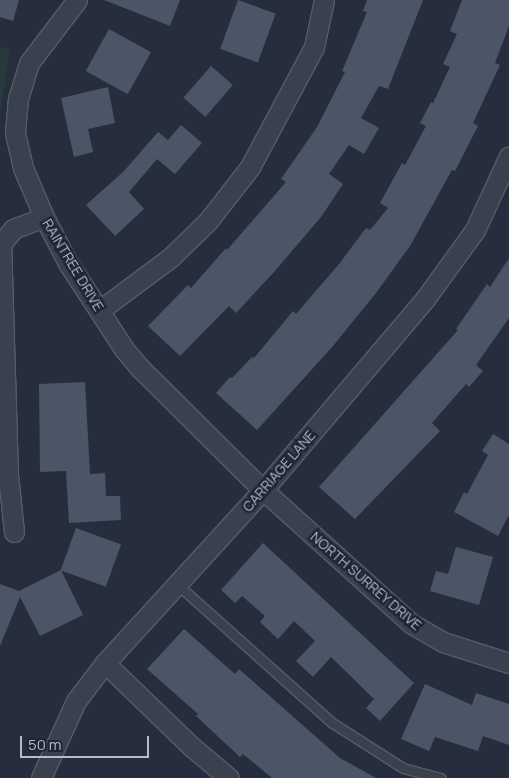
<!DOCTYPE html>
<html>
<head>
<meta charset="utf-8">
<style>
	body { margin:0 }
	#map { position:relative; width:509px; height:778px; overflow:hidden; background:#262e3d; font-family:Manrope,sans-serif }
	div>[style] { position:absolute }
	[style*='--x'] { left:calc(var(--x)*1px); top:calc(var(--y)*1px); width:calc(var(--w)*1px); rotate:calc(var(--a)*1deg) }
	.green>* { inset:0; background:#283a3e }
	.building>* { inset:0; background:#4c5566; transform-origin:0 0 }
	.roads { filter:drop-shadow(1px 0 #555c68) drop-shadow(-1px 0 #555c68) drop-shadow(0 1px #555c68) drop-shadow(0 -1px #555c68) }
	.lane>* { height:9px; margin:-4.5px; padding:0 4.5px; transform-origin:4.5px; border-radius:4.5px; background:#3a414e }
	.street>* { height:19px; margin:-9.5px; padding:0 9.5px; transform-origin:9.5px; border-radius:9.5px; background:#3a414e }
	span { translate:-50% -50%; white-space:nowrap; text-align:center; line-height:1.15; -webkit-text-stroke:5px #1f2633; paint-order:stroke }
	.street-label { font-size:14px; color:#b6bcc8 }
	.scale { position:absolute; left:20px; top:736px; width:129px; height:22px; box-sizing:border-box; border:2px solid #b6bcc8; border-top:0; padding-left:6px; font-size:15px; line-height:18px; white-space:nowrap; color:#b6bcc8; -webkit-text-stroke:4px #1f2633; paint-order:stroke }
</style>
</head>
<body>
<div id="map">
	<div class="green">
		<div style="clip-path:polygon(0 47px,10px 49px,0 116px)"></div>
	</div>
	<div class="building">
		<div style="clip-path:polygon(0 0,19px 0,13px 21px,0 17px)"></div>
		<div style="clip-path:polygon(104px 0,180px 0,170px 26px)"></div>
		<div style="left:238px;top:0;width:40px;height:52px;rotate:20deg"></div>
		<div style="clip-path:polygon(367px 0,423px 0,388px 89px,379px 86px,361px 118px,379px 128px,364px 154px,349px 145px,329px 174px,343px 184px,321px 217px,274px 272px,236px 313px,229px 306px,180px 356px,148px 326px,188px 285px,191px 288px,226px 248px,227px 250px,286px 182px,281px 179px,317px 127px,345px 72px,342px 71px,367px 12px,363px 11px)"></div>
		<div style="clip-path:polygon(462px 0,509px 0,509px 26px,495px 63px,500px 65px,473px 123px,478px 126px,455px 171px,452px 170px,410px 246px,376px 293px,333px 346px,257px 430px,216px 393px,230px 377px,232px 378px,252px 357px,254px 358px,293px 311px,296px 314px,339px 264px,366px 228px,370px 230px,388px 208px,380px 203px,402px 163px,405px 165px,426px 126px,420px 123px,431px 102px,433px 103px,450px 67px,443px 64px,457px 34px,450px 31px)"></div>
		<div style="left:109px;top:29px;width:48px;height:48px;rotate:29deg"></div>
		<div style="left:211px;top:66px;width:29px;height:42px;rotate:41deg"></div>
		<div style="clip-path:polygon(108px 87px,115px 123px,88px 129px,93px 152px,74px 157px,61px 98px)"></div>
		<div style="clip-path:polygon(181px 125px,202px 143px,175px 174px,157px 159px,129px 192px,144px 209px,115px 236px,86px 205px,124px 171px,158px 132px,168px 140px)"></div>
		<div style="clip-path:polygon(509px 258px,509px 318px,476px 365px,483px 371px,469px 387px,466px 384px,432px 423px,440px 431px,355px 519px,319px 487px,458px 330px,456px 329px,487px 284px,490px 287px)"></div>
		<div style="clip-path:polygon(85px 382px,90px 474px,105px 473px,106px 496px,120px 496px,121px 520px,69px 523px,66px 471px,40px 472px,39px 384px)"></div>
		<div style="clip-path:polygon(493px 434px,509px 444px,509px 515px,498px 536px,454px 512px,464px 492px,467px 494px,488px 455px,482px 451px)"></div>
		<div style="left:76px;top:528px;width:48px;height:45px;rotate:20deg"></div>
		<div style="clip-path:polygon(263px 543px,414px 683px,380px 721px,366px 708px,374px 699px,331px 657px,313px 677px,296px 661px,315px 641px,294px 621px,278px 639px,260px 622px,265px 616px,242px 596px,235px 603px,221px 590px)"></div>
		<div style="clip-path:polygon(456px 547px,493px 557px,479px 605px,430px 591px,436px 571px,448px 574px)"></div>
		<div style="clip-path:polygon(61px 570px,83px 615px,40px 636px,20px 597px,0 646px,0 584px,19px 591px)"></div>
		<div style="clip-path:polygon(184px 629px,235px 674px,239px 669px,340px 758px,376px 778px,272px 778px,243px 754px,240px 757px,196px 716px,198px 714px,147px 669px)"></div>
		<div style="clip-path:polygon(425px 684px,472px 705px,476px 693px,509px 704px,509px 745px,483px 736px,478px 751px,435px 737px,429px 751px,401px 739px)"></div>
	</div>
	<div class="roads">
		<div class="lane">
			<div style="--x:178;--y:585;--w:205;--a:41.8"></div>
			<div style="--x:331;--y:722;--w:85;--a:32.6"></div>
			<div style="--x:403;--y:768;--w:39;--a:15"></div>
		</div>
		<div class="street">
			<div style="--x:77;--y:0;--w:79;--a:127.3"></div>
			<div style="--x:29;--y:63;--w:37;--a:107"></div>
			<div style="--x:18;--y:98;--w:35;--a:95"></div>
			<div style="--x:15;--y:133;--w:36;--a:77"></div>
			<div style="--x:23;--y:168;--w:53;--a:66.8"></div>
			<div style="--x:44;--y:217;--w:52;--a:62.4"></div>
			<div style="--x:68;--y:263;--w:103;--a:56.9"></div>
			<div style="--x:124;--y:349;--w:26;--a:50"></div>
			<div style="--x:141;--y:369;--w:172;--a:44.8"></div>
			<div style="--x:263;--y:490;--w:200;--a:42"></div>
			<div style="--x:412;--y:624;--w:36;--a:30"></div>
			<div style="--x:443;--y:642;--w:69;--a:17.7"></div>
			<div style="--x:100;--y:310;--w:89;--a:-36.7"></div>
			<div style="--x:171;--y:257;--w:52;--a:-44.2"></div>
			<div style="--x:208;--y:221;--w:68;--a:-52.1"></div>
			<div style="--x:250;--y:167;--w:136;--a:-61.9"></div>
			<div style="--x:314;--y:47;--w:48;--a:-78"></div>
			<div style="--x:14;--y:532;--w:57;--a:-96"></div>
			<div style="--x:8;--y:475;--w:231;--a:-91.7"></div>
			<div style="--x:1;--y:244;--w:19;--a:-51"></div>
			<div style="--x:13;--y:229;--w:33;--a:-21"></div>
			<div style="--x:105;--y:663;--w:121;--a:44"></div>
			<div style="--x:192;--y:747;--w:48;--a:40"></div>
			<div style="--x:41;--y:778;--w:85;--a:-65.6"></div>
			<div style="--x:76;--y:701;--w:48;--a:-52.7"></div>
			<div style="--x:105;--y:663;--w:234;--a:-47.6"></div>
			<div style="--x:263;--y:490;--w:250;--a:-49.7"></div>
			<div style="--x:425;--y:299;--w:85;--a:-54.1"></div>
			<div style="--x:475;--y:230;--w:81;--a:-65.3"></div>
		</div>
	</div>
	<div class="street-label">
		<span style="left:73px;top:265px;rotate:59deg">RAINTREE DRIVE</span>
		<span style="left:279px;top:471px;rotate:-49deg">CARRIAGE LANE</span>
		<span style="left:366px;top:581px;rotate:41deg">NORTH SURREY DRIVE</span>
	</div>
	<div class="scale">50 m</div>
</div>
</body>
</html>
